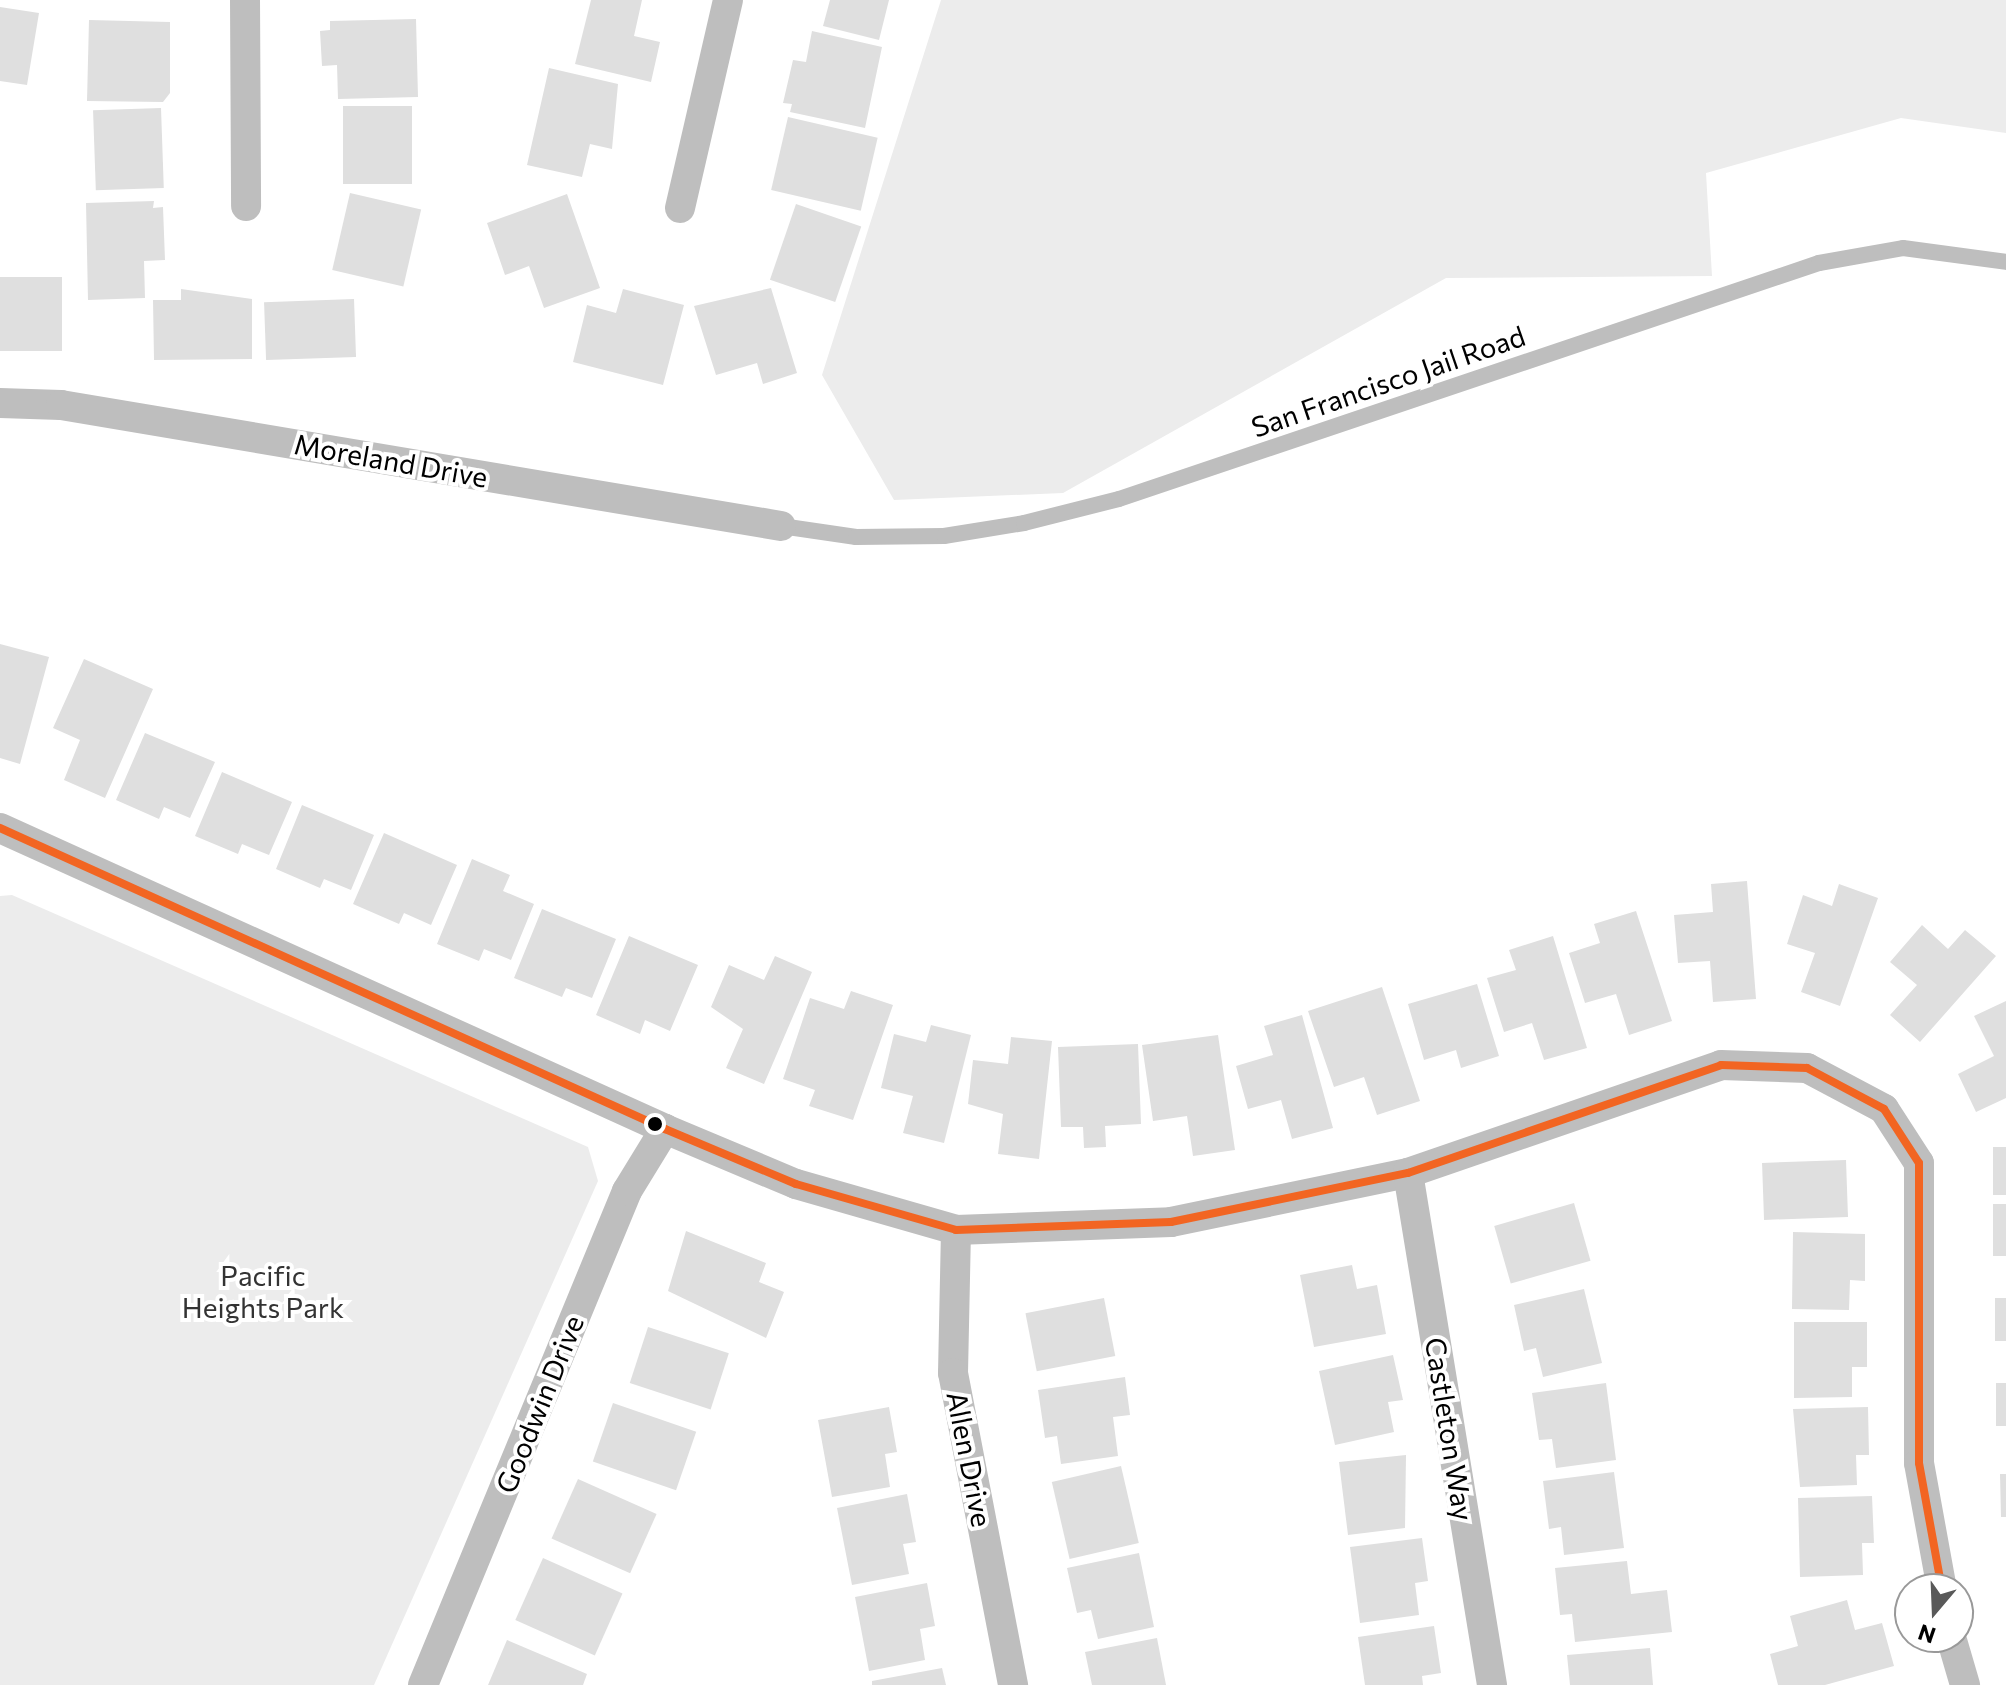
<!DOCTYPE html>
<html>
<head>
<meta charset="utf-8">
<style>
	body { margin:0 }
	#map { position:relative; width:2006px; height:1685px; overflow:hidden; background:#fff; font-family:Commissioner,sans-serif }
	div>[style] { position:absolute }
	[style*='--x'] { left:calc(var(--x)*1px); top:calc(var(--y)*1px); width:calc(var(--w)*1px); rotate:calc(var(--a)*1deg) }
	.green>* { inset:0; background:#ececec }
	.building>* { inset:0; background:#dfdfdf; transform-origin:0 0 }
	.service>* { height:16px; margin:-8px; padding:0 8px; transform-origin:8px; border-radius:8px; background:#bebebe }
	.minor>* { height:30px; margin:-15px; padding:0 15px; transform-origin:15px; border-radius:15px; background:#bebebe }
	.bus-1>* { height:8px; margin:-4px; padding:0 4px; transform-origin:4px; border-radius:4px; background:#f26522 }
	.dots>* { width:22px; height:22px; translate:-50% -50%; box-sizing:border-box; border:4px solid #fff; border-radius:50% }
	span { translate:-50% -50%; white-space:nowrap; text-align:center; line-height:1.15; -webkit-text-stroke:8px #fff; paint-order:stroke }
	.street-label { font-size:28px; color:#000 }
	.park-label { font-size:28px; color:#333 }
	.north { position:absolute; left:1894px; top:1573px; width:80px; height:80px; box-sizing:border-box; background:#fff; border:2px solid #999; border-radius:50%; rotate:199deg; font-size:22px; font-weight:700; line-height:32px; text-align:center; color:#000 }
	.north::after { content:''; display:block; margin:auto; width:28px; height:36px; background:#595959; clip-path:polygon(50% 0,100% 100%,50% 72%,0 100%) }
</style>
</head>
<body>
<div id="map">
	<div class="green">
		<div style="clip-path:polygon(941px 0,2006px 0,2006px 133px,1901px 118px,1706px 173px,1712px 276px,1446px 278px,1063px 493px,894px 500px,822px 375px)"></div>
		<div style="clip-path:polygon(12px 895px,588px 1147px,598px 1181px,374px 1685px,0 1685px,0 896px)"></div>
	</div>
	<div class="building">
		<div style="clip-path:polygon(591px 0,642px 0,634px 36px,660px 42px,651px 82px,575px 64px)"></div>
		<div style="clip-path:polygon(830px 0,889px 0,879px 40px,823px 26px)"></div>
		<div style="clip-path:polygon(0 7px,39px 13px,27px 85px,0 81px)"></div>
		<div style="clip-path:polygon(416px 19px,418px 97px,338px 99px,337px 65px,322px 66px,320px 31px,330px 30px,330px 21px)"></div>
		<div style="clip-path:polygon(89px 20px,170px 22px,170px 93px,163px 102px,87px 101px)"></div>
		<div style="clip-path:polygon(812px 31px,882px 47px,865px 128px,790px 112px,792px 104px,783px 103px,793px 60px,806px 62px)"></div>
		<div style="clip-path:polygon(549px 68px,618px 84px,612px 149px,590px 144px,582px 177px,527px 165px)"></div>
		<div style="left:412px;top:106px;width:78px;height:69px;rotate:90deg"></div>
		<div style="left:161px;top:108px;width:80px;height:68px;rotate:88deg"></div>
		<div style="left:788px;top:117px;width:92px;height:75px;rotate:13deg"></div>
		<div style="left:350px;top:193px;width:73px;height:79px;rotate:13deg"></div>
		<div style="clip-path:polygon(567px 194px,600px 288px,544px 308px,529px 266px,505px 275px,487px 223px)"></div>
		<div style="clip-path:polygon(154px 201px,153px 208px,163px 207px,165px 260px,144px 261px,145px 298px,88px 300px,86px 203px)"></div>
		<div style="left:796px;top:204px;width:69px;height:80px;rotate:19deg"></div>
		<div style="left:0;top:277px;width:62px;height:74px"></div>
		<div style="clip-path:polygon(771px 288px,797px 373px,763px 384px,757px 363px,716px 375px,694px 306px)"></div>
		<div style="clip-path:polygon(181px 289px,252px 299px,252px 359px,154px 360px,153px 300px,181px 300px)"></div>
		<div style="clip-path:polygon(623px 289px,684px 305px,663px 385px,573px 362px,587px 305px,616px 313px)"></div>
		<div style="left:354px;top:299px;width:58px;height:90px;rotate:88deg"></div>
		<div style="clip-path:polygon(0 644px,49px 657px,20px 764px,0 758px)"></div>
		<div style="clip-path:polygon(84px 659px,153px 689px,105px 798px,64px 780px,80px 740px,53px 728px)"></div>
		<div style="clip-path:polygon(145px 733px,215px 762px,190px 818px,164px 807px,159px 819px,116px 800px)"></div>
		<div style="clip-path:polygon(222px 772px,292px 802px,269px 855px,242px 844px,238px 854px,195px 836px)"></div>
		<div style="clip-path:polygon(302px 805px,374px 835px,351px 890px,324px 879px,320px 888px,276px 869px)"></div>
		<div style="clip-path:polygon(384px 833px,457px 865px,431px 925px,404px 913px,399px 924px,353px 904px)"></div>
		<div style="clip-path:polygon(472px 859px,510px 875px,503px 891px,534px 904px,511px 960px,484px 949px,479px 961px,437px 944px)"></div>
		<div style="clip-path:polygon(1747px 881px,1756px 999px,1713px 1002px,1710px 961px,1678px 963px,1674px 915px,1713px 912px,1711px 884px)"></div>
		<div style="clip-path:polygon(1839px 884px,1878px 898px,1840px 1006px,1801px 992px,1815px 953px,1787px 944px,1803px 895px,1832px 906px)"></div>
		<div style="clip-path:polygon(542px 909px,616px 939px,592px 998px,566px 988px,562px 997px,514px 978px)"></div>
		<div style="clip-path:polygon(1636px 911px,1672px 1021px,1629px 1035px,1616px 994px,1585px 1003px,1569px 953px,1600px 943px,1594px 924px)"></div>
		<div style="clip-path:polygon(1922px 925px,1948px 949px,1965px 930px,1996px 956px,1920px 1042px,1890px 1015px,1917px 985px,1890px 962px)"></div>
		<div style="clip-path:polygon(629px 936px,698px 965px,670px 1031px,645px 1020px,640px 1034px,596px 1015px)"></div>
		<div style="clip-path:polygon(1553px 936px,1587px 1048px,1544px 1060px,1532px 1023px,1504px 1032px,1487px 978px,1516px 970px,1509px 950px)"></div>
		<div style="clip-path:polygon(775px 956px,812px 972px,764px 1084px,726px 1068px,743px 1029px,711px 1007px,729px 965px,764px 980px)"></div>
		<div style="clip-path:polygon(1477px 984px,1499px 1056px,1461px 1068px,1456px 1050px,1424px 1060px,1408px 1004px)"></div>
		<div style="clip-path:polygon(1382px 987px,1420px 1101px,1377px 1115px,1364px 1077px,1334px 1087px,1308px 1011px)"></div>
		<div style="clip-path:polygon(851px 991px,893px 1005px,853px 1120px,809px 1106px,815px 1090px,783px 1079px,810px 998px,844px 1009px)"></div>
		<div style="clip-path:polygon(2006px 1001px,2006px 1098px,1976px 1112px,1958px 1074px,1994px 1056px,1974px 1016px)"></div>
		<div style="clip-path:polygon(1302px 1015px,1333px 1128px,1292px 1139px,1281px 1100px,1248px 1109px,1236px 1066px,1273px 1055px,1264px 1026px)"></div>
		<div style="clip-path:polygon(931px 1025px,971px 1035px,944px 1143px,903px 1133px,913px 1096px,881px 1088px,894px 1034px,926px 1042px)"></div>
		<div style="clip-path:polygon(1218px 1035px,1235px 1150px,1193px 1156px,1187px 1116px,1153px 1121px,1142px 1045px)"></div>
		<div style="clip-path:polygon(1011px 1037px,1052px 1041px,1039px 1159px,998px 1154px,1003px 1114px,968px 1104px,973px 1060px,1008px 1064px)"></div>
		<div style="clip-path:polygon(1138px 1044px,1141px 1124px,1105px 1126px,1106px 1147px,1084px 1148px,1083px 1127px,1061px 1127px,1058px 1047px)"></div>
		<div style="left:2006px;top:1147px;width:48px;height:13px;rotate:90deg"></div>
		<div style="left:1846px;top:1160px;width:57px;height:84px;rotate:88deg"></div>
		<div style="left:1574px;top:1203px;width:60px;height:83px;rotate:74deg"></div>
		<div style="left:1993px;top:1204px;width:13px;height:52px"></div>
		<div style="clip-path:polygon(686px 1231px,766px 1263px,759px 1282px,784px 1292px,766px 1338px,668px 1291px)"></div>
		<div style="clip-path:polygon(1793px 1232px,1865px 1234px,1865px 1281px,1850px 1280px,1849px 1310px,1792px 1309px)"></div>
		<div style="clip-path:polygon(1352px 1265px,1357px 1289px,1377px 1285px,1386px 1334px,1314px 1347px,1300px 1275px)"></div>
		<div style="clip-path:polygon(1584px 1289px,1602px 1363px,1543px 1377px,1536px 1348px,1524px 1351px,1514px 1305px)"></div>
		<div style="left:1104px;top:1298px;width:59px;height:80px;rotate:79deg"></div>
		<div style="left:1995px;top:1298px;width:11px;height:43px"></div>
		<div style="clip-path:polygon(1794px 1322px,1867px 1322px,1867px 1367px,1852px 1367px,1852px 1397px,1794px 1398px)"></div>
		<div style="left:648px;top:1327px;width:85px;height:59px;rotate:18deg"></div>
		<div style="clip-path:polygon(1393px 1355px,1403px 1400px,1388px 1402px,1394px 1432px,1335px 1445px,1319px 1371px)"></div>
		<div style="clip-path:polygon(1125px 1377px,1130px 1415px,1113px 1417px,1118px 1456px,1061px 1464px,1057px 1436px,1045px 1438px,1038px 1390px)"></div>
		<div style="clip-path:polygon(1606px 1383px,1616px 1460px,1556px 1468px,1552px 1439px,1539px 1440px,1532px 1393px)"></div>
		<div style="left:1996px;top:1383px;width:10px;height:43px"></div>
		<div style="left:613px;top:1403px;width:88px;height:62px;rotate:19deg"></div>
		<div style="clip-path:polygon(889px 1407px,897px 1452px,885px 1454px,890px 1487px,832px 1497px,818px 1420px)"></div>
		<div style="clip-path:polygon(1868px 1407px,1869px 1455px,1856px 1455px,1857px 1485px,1800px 1487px,1793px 1409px)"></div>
		<div style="clip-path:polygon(1406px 1455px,1405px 1528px,1348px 1535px,1339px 1462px)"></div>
		<div style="left:1121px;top:1466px;width:79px;height:71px;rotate:77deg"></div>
		<div style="clip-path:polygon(1614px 1472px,1624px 1548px,1564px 1555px,1561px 1527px,1549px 1529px,1543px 1481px)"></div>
		<div style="clip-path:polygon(2000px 1474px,2006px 1474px,2006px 1517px,2001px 1517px)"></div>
		<div style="left:578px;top:1479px;width:86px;height:65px;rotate:24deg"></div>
		<div style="clip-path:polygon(907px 1494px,916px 1542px,903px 1544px,909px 1574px,852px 1585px,837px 1508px)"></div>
		<div style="clip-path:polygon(1872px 1496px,1874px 1543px,1862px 1543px,1863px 1575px,1800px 1577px,1798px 1498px)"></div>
		<div style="clip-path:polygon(1422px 1538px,1428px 1581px,1415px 1583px,1419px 1615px,1360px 1623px,1350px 1547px)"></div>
		<div style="clip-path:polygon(1139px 1553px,1154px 1627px,1098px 1639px,1091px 1610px,1077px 1613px,1067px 1568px)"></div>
		<div style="left:543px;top:1558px;width:87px;height:68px;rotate:24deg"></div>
		<div style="clip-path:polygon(1627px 1561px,1631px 1594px,1667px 1590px,1672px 1632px,1575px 1642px,1572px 1614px,1560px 1615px,1555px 1568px)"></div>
		<div style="clip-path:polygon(927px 1583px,935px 1626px,920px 1629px,925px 1660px,869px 1671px,855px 1597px)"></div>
		<div style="clip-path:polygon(1847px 1600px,1855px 1630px,1882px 1623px,1894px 1666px,1825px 1685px,1778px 1685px,1770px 1654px,1798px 1646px,1790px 1616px)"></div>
		<div style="clip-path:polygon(1434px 1626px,1441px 1673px,1422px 1676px,1423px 1685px,1365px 1685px,1358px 1637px)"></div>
		<div style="clip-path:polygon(1157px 1638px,1166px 1685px,1092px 1685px,1085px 1652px)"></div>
		<div style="clip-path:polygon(507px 1640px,587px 1674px,583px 1685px,488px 1685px)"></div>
		<div style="clip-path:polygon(1650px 1648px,1653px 1685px,1570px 1685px,1567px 1655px)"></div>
		<div style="clip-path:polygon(942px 1668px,946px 1685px,872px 1685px,872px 1681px)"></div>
	</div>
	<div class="service">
		<div style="--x:781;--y:526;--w:76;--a:8.3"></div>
		<div style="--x:856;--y:537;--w:88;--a:-0.7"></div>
		<div style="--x:944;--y:536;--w:81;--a:-9.2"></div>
		<div style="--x:1024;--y:523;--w:98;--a:-14.2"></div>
		<div style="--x:1119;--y:499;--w:739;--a:-18.63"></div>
		<div style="--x:1819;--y:263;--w:85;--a:-10.1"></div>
		<div style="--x:1903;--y:248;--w:104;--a:7.7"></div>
	</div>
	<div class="minor">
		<div style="--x:245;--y:0;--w:206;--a:89.7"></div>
		<div style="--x:680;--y:208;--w:213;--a:-77"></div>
		<div style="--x:0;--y:403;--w:61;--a:1.9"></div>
		<div style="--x:61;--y:405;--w:730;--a:9.54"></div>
		<div style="--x:0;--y:828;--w:730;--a:24.35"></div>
		<div style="--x:665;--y:1129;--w:142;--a:22.8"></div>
		<div style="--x:796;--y:1184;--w:166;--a:16"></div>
		<div style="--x:956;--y:1230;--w:215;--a:-2.1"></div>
		<div style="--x:1171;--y:1222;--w:242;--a:-11.7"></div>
		<div style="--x:1408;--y:1173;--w:331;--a:-19"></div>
		<div style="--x:1721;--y:1065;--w:86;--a:2"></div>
		<div style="--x:1807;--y:1068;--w:87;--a:28"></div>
		<div style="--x:1884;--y:1109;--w:64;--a:57.1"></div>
		<div style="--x:1919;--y:1163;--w:300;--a:90"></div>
		<div style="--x:1919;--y:1463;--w:128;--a:79.7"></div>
		<div style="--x:1408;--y:1173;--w:519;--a:80.68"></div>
		<div style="--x:956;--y:1230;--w:143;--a:91.2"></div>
		<div style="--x:953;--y:1373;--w:318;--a:79.1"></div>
		<div style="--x:1951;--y:1637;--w:50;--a:73.7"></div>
		<div style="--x:423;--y:1685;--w:534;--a:-67.56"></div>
		<div style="--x:627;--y:1191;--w:73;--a:-58.5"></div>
	</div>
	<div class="bus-1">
		<div style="--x:0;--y:828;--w:730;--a:24.35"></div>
		<div style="--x:665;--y:1129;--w:142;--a:22.8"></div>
		<div style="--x:796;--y:1184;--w:166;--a:16"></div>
		<div style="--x:956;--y:1230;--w:215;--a:-2.1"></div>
		<div style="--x:1171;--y:1222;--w:242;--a:-11.7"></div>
		<div style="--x:1408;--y:1173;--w:331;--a:-19"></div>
		<div style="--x:1721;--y:1065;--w:86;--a:2"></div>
		<div style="--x:1807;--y:1068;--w:87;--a:28"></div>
		<div style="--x:1884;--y:1109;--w:64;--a:57.1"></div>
		<div style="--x:1919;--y:1163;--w:300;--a:90"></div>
		<div style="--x:1919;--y:1463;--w:128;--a:79.7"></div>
	</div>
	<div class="dots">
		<div style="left:655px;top:1124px;background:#000"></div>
	</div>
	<div class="street-label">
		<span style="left:1388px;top:381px;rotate:-19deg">San Francisco Jail Road</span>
		<span style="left:391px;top:460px;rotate:10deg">Moreland Drive</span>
		<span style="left:539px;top:1404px;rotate:-68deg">Goodwin Drive</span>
		<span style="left:1450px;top:1429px;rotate:81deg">Castleton Way</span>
		<span style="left:970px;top:1459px;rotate:79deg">Allen Drive</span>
	</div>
	<div class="park-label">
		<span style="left:263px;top:1291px">Pacific<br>Heights Park</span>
	</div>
	<div class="north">N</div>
</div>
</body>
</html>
